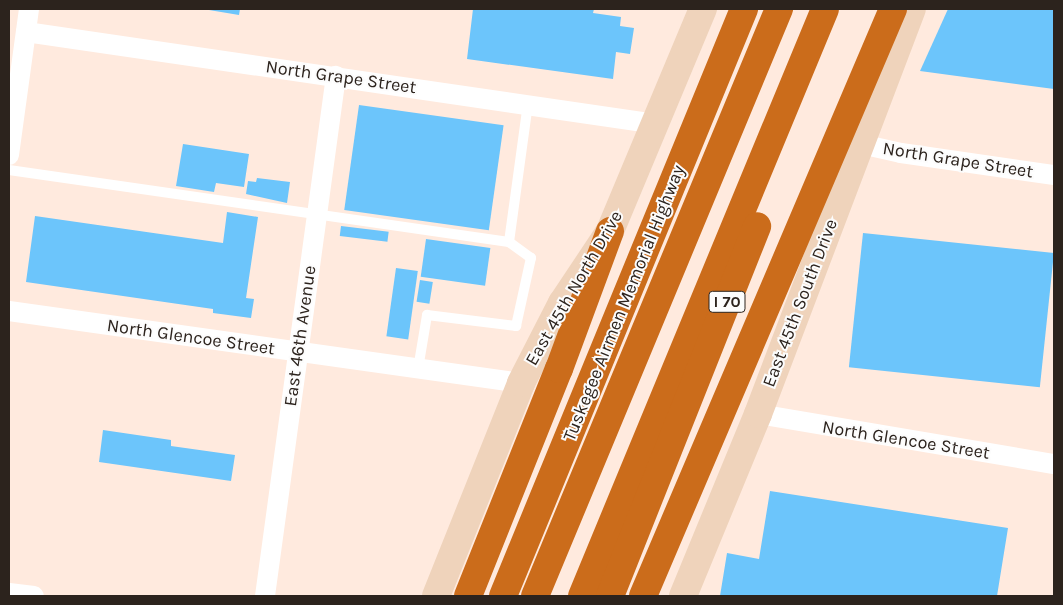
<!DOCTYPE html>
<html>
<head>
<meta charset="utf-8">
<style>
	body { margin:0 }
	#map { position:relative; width:1063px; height:605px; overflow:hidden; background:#ffeade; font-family:Karla,sans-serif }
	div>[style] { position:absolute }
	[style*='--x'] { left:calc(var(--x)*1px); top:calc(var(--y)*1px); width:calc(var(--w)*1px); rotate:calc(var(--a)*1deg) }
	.building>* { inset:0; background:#6cc5fb; transform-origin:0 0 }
	.service>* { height:10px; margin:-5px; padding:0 5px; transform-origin:5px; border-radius:5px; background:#fff }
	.minor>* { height:20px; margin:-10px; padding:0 10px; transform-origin:10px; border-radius:10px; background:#fff }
	.secondary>* { height:28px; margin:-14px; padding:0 14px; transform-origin:14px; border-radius:14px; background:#efd3bb }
	.motorway>* { height:28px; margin:-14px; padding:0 14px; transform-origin:14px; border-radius:14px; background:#cb6c1b }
	span { translate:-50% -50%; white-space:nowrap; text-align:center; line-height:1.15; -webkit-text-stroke:4px #fcfcfc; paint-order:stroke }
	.shield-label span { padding:1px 4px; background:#fcfcfc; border:1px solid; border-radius:4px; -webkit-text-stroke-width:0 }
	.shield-label { font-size:16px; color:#2c231d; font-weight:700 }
	.street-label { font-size:18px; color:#2c231d }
	.frame { position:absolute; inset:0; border:10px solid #2c231d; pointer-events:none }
</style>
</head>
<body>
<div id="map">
	<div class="building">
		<div style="clip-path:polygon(203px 9px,240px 9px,239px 15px)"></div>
		<div style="clip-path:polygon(473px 9px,594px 9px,593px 13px,621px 17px,620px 26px,634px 28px,630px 54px,616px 52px,613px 79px,467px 59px)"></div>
		<div style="clip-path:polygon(948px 9px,1054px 9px,1054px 89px,920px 71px)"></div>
		<div style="left:359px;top:105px;width:146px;height:106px;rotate:8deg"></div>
		<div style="clip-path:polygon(183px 144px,249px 154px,244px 187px,216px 183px,214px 192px,176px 186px)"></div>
		<div style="clip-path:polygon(257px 178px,290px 182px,287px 203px,246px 194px,248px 181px,256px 182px)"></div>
		<div style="clip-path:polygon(227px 212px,258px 217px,246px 298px,254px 299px,251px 318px,213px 313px,213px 309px,26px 282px,35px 216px,223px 243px)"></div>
		<div style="left:341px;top:226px;width:48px;height:10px;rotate:7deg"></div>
		<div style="left:863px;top:233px;width:192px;height:135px;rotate:6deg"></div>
		<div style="left:426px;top:239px;width:65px;height:38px;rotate:8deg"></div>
		<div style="left:396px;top:268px;width:22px;height:69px;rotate:8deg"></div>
		<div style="left:420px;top:280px;width:13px;height:22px;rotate:9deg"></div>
		<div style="clip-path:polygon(103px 430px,171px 440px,171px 446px,235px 455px,231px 481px,99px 462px)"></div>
		<div style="clip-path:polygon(770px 491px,1008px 528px,997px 596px,720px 596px,727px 553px,759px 559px)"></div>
	</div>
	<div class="service">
		<div style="--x:9;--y:170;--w:505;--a:8.19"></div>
		<div style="--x:418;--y:369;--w:55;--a:-80.5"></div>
		<div style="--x:427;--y:315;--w:90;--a:7"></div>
		<div style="--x:516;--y:326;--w:70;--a:-77.6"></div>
		<div style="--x:531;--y:258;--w:27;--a:-144"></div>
		<div style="--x:509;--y:242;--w:140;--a:-82.2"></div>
	</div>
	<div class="minor">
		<div style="--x:26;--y:32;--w:638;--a:8.3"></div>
		<div style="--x:861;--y:144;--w:41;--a:12.7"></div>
		<div style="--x:901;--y:153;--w:155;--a:8.2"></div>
		<div style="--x:9;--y:155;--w:147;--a:-82.2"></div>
		<div style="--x:9;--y:311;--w:517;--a:8"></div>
		<div style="--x:758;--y:414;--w:300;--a:9.6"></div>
		<div style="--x:9;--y:593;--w:25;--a:7"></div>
		<div style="--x:265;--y:596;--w:525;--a:-82.23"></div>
	</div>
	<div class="secondary">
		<div style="--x:436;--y:596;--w:229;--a:-68.2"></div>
		<div style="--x:521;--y:383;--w:90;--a:-62.9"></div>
		<div style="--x:562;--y:303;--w:87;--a:-56.3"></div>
		<div style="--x:610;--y:231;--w:241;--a:-67.3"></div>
		<div style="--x:683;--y:596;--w:197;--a:-67.6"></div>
		<div style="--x:758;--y:414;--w:433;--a:-69.2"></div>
	</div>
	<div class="motorway">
		<div style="--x:468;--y:596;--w:245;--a:-68.2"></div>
		<div style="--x:559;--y:369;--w:147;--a:-69.7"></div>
		<div style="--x:503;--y:596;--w:635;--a:-67.68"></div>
		<div style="--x:535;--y:596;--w:636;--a:-67.43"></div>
		<div style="--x:582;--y:596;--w:635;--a:-67.51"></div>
		<div style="--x:610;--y:596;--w:398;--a:-68.3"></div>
		<div style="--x:643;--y:596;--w:638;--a:-66.93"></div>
	</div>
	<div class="shield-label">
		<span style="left:727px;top:302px">I 70</span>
	</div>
	<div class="street-label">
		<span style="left:341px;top:77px;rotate:8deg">North Grape Street</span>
		<span style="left:958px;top:160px;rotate:9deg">North Grape Street</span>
		<span style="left:574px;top:288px;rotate:-60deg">East 45th North Drive</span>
		<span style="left:624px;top:303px;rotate:-68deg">Tuskegee Airmen Memorial Highway</span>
		<span style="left:800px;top:303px;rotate:-69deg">East 45th South Drive</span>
		<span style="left:300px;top:336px;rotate:-82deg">East 46th Avenue</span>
		<span style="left:191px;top:337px;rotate:8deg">North Glencoe Street</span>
		<span style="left:906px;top:440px;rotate:9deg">North Glencoe Street</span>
	</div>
	<div class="frame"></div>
</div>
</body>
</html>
